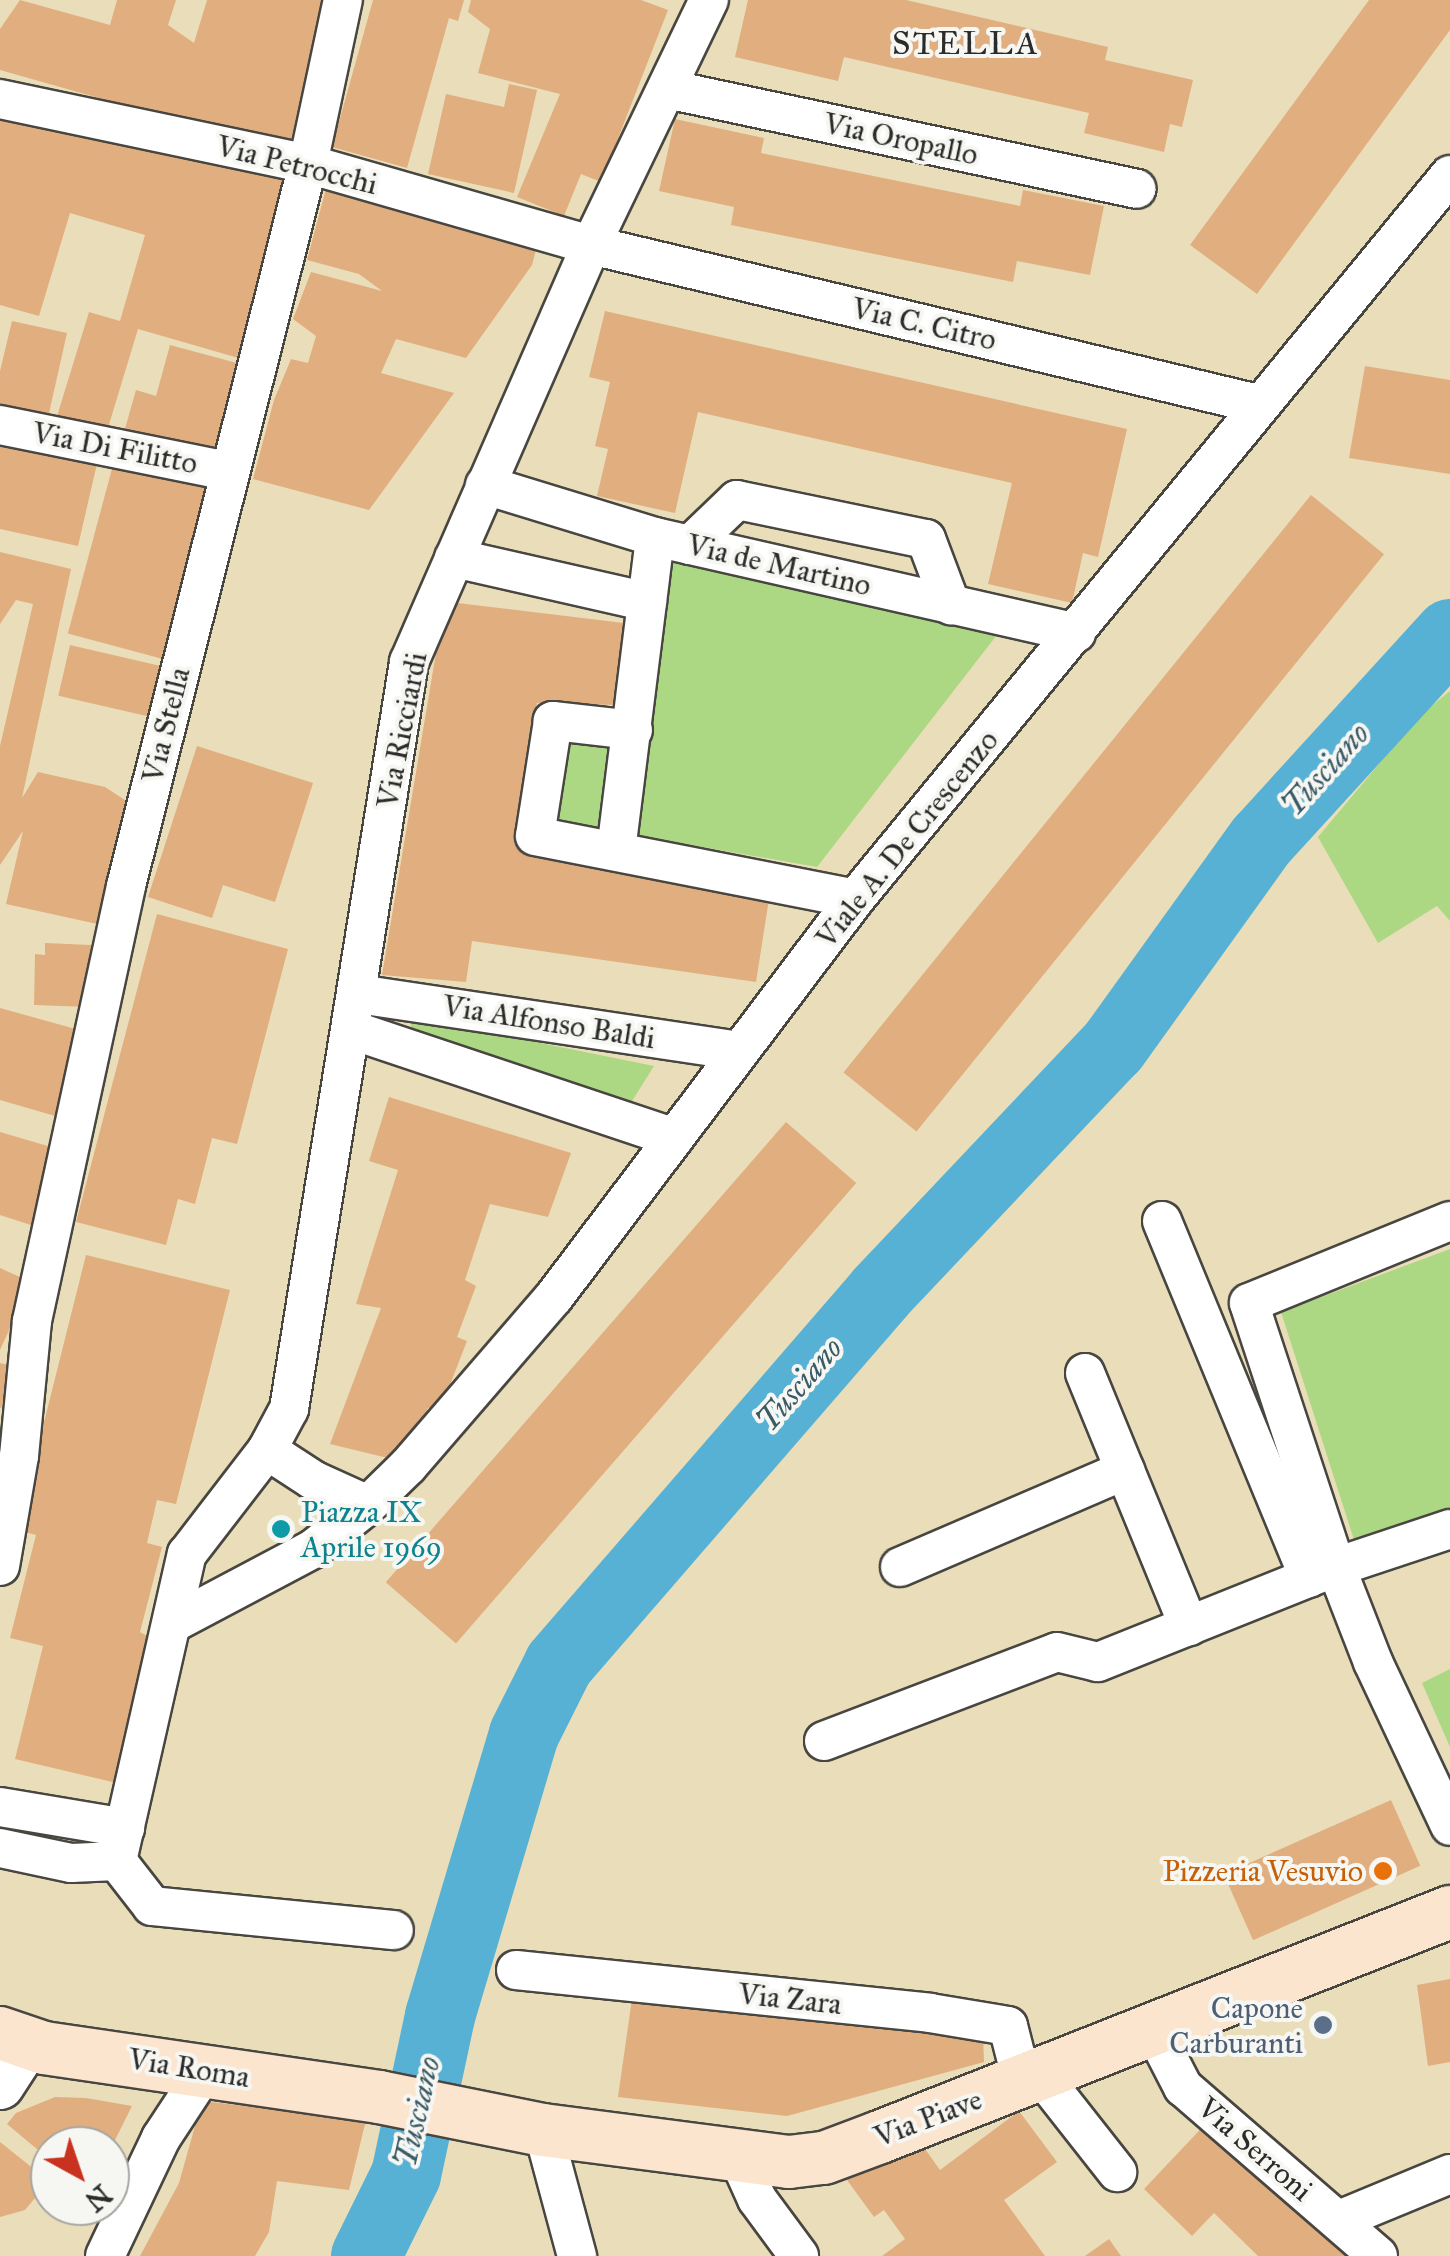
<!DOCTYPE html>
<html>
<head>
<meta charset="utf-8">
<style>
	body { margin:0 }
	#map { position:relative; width:1450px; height:2256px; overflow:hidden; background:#e9deb9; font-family:"IM FELL Great Primer",serif }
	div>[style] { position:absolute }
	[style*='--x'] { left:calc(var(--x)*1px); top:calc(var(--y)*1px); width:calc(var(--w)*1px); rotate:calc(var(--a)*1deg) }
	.green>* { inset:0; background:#acd783 }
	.river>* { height:70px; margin:-35px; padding:0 35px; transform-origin:35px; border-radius:35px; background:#57b1d4 }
	.building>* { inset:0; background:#e1ae80; transform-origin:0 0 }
	.roads { filter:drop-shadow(2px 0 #484640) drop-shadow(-2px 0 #484640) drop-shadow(0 2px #484640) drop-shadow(0 -2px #484640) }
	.minor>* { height:38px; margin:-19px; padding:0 19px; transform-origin:19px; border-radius:19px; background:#fff }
	.tertiary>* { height:48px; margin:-24px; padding:0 24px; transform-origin:24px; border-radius:24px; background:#fff }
	.secondary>* { height:52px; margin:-26px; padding:0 26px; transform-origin:26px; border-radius:26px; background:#fce5cf }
	.dots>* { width:28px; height:28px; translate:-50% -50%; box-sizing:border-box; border:5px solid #f6f6f2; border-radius:50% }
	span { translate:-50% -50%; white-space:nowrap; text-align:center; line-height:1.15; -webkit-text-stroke:8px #f6f6f2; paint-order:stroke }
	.street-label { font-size:30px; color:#2b2b2b }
	.culture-label { font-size:30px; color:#0d838f }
	.left { translate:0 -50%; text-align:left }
	.food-label { font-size:30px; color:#c56008 }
	.right { translate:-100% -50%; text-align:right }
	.service-label { font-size:30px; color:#4e5e75 }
	.neighbourhood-label { font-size:32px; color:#2b2b2b; letter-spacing:2.5px }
	.water-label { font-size:32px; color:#3a5a66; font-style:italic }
	.north { position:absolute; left:30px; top:2126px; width:100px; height:100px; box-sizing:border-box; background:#f6f6f2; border:2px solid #a5a5a2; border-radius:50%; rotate:140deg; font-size:28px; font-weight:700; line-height:40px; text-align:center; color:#2b2b2b }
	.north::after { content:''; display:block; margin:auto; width:35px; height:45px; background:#c8321e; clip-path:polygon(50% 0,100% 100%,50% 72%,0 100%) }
</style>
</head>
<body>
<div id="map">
	<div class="green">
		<div style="clip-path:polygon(641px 549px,1000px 631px,817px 867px,527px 816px,544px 709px,615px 717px)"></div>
		<div style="clip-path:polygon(1450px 691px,1450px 921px,1437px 906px,1378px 943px,1318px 837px,1420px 715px)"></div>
		<div style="clip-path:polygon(412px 1017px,654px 1066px,627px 1109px,410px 1034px)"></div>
		<div style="clip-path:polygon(1450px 1249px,1450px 1508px,1356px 1546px,1281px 1312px)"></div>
		<div style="clip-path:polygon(1450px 1669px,1450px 1747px,1422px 1683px)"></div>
	</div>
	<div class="river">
		<div style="--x:366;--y:2256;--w:90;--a:-63.7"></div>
		<div style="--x:406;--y:2175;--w:163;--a:-77.9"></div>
		<div style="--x:440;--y:2016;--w:294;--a:-73.4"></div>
		<div style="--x:524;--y:1734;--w:78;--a:-63.4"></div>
		<div style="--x:559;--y:1664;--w:491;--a:-49.1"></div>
		<div style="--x:880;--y:1293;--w:339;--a:-46.6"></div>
		<div style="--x:1113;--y:1047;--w:255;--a:-54.3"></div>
		<div style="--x:1262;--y:840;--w:279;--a:-47.6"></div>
	</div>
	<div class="building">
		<div style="clip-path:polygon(20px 0,110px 25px,117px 0,176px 0,168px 25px,194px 43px,207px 0,331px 0,314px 34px,324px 41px,290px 152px,0 70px,0 29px)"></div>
		<div style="clip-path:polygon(373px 0,464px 0,458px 21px,449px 18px,407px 168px,332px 147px)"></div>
		<div style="clip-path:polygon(471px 0,641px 0,668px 10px,601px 182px,581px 174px,564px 216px,517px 197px,560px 94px,478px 73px,490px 29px,468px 12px)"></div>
		<div style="clip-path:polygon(748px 0,906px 0,1108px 47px,1105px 60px,1193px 80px,1182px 127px,1170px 124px,1164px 152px,1084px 133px,1089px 113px,844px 57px,838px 81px,735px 57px)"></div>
		<div style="clip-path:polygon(1369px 0,1450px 0,1450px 30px,1257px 294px,1190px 245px)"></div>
		<div style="clip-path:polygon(509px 84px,537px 90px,514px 193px,428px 174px,446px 94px,504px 107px)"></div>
		<div style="clip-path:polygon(0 105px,293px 171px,242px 359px,138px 329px,104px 441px,54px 426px,89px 312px,120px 321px,145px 235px,70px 213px,39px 316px,0 305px)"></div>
		<div style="clip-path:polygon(675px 119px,764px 138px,761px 153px,1020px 206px,1023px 190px,1104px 206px,1090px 275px,1017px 261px,1013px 282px,731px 225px,734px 207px,659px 191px)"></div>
		<div style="clip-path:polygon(328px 181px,539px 238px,532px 265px,466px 358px,396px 339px,381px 373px,454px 393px,369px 510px,253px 479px,274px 400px,291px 359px,308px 363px,316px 336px,293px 319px,311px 272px,382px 291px,359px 274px,307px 260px)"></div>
		<div style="clip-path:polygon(605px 311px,1127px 429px,1098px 557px,1083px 553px,1072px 603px,988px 584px,1012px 483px,698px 412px,675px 513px,597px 496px,608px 449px,595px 446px,610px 382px,589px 377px)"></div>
		<div style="clip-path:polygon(12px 321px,67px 333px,45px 431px,0 421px,0 371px)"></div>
		<div style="clip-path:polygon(170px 345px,248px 366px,221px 463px,123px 436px,136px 390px,156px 396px)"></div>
		<div style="clip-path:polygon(1365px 366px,1450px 380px,1450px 474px,1349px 458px)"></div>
		<div style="clip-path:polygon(0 434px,99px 455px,78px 546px,0 529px)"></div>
		<div style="left:117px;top:450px;width:109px;height:190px;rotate:15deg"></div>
		<div style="left:1311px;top:495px;width:94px;height:743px;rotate:39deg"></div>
		<div style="clip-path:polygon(0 552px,71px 569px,22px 798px,38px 772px,105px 787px,137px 808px,111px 927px,6px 904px,23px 831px,0 865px,0 746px,33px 604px,16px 600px,0 624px)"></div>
		<div style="clip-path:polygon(449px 602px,632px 624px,618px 705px,537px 703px,518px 848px,769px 899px,756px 982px,472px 941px,466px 982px,382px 975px,441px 623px)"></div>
		<div style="left:70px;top:645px;width:103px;height:52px;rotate:13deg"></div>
		<div style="clip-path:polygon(197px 746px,313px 783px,275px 902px,223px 885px,212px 918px,148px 897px)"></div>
		<div style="clip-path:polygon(157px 914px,288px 949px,237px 1144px,212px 1138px,195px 1204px,178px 1199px,166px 1245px,76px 1222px)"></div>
		<div style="clip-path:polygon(45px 943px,91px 945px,89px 1007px,34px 1005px,35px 954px,45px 955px)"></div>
		<div style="clip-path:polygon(0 1008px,90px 1033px,62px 1118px,0 1100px)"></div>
		<div style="clip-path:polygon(389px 1097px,571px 1153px,548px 1217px,490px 1204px,465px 1280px,476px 1286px,457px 1337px,467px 1341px,442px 1405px,428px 1408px,416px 1434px,409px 1432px,392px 1459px,330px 1444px,381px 1308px,356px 1304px,398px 1170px,369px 1161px)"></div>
		<div style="left:786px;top:1122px;width:93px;height:610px;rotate:41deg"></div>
		<div style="clip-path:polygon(0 1132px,58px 1149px,34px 1226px,0 1215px)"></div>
		<div style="clip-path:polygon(86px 1255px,230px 1290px,176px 1504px,157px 1500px,147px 1543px,162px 1547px,140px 1632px,156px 1641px,121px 1784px,15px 1759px,43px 1646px,10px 1638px,36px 1535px,17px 1530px)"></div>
		<div style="clip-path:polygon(0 1268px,31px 1282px,0 1350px)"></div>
		<div style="clip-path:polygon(0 1363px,13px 1366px,1px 1408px,0 1408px)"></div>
		<div style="left:1391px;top:1800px;width:72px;height:183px;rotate:66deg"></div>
		<div style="clip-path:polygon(1450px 1979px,1450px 2062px,1428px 2066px,1417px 1985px)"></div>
		<div style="clip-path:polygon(632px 1999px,983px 2036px,984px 2062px,787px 2116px,618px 2097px)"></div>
		<div style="clip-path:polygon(55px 2097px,86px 2098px,132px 2106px,112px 2146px,50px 2146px,50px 2160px,7px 2124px,16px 2113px)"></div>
		<div style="clip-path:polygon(202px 2101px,366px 2120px,349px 2190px,277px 2181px,269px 2232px,255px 2256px,140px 2256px,179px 2183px)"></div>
		<div style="clip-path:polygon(1019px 2111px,1057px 2162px,1004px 2200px,1045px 2256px,882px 2256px,905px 2239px,884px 2210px,874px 2217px,847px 2180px,887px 2152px,893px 2161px,920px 2142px,940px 2170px)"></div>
		<div style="clip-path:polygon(1212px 2117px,1353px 2250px,1348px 2256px,1258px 2256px,1214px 2213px,1192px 2236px,1144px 2189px)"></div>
		<div style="clip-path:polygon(0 2142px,49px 2181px,25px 2210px,0 2217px)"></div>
		<div style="clip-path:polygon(1109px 2239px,1121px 2256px,1085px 2256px)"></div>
	</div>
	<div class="roads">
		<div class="minor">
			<div style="--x:667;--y:89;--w:480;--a:12"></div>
			<div style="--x:0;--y:99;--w:315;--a:11.9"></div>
			<div style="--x:308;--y:164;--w:294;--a:16"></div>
			<div style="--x:591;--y:245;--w:686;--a:13.41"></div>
			<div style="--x:0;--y:425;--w:234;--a:11.4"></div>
			<div style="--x:485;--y:485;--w:178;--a:17"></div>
			<div style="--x:655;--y:537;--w:432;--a:12.8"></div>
			<div style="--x:690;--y:545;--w:65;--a:-43.8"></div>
			<div style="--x:737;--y:500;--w:193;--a:11.7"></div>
			<div style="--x:926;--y:539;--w:71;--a:69.3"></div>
			<div style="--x:454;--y:558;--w:198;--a:12.8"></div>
			<div style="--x:633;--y:730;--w:81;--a:-173.6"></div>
			<div style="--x:553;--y:721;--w:116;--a:98.9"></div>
			<div style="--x:535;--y:836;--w:326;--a:11.1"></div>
			<div style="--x:616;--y:851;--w:316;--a:-82.9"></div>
			<div style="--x:358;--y:994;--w:386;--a:8.5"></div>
			<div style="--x:352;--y:1030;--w:340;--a:18.5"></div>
			<div style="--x:1162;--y:1221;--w:386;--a:67.6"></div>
			<div style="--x:1450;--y:1221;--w:217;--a:157.8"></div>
			<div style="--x:1249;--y:1303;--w:278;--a:71.8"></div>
			<div style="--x:1336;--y:1567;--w:102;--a:68.7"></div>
			<div style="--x:1373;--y:1662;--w:181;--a:64.8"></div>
			<div style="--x:1085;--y:1373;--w:274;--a:67.7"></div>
			<div style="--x:267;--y:1450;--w:55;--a:33.1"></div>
			<div style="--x:313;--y:1480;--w:60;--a:24.4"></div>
			<div style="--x:0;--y:1566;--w:112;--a:-80.2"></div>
			<div style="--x:19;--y:1456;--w:136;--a:-84.5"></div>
			<div style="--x:32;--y:1321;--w:445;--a:-77.8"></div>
			<div style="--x:126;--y:886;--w:745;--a:-75.85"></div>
			<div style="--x:308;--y:164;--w:168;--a:-78"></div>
			<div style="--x:900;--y:1567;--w:245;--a:-23.3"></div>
			<div style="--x:175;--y:1622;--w:156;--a:-27.9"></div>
			<div style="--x:313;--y:1549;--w:70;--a:-38.7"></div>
			<div style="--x:368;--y:1505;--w:56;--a:-44.3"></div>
			<div style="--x:408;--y:1466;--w:223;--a:-49.2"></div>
			<div style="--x:554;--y:1297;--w:499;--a:-52.9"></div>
			<div style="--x:855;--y:899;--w:937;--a:-50.59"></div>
			<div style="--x:824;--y:1741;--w:249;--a:-20.9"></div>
			<div style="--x:1057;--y:1652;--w:42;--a:13.7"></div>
			<div style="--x:1098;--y:1662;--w:256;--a:-21.8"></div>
			<div style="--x:1336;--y:1567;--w:120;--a:-18.4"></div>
			<div style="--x:0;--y:1807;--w:127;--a:9.5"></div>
			<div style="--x:0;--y:1848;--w:73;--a:11.9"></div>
			<div style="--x:71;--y:1863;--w:46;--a:-2.5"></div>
			<div style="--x:117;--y:1861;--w:315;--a:-77.2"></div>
			<div style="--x:187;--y:1554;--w:131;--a:-52.4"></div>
			<div style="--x:267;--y:1450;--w:47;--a:-61.8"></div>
			<div style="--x:289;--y:1409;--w:757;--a:-80.87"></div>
			<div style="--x:409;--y:662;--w:455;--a:-66.4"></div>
			<div style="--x:591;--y:245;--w:272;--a:-64.3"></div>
			<div style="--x:117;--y:1861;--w:57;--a:52.1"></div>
			<div style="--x:152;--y:1906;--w:243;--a:5.7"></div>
			<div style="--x:516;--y:1970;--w:416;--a:5.9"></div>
			<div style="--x:930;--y:2013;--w:79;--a:9.5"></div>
			<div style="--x:1008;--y:2026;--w:57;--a:75.7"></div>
			<div style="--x:1152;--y:2027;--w:68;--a:62.7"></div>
			<div style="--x:1183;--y:2087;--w:258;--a:40.9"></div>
			<div style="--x:1040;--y:2074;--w:125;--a:51.8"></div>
			<div style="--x:543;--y:2130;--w:131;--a:74.9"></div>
			<div style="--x:738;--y:2157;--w:46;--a:65.7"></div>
			<div style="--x:757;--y:2199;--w:71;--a:53.6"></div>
			<div style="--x:1339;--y:2220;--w:120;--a:-22.5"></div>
			<div style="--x:105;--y:2256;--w:131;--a:-64.6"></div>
			<div style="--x:161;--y:2138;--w:80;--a:-56.7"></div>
		</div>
		<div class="tertiary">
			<div style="--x:0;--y:2085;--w:48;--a:-57"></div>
		</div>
		<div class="secondary">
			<div style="--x:0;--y:2033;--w:46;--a:18.8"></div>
			<div style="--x:44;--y:2048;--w:339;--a:8.3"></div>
			<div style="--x:379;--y:2097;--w:167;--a:11.4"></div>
			<div style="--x:543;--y:2130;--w:248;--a:7.4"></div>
			<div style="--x:789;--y:2162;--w:35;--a:-7"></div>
			<div style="--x:824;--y:2158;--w:60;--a:-20.6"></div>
			<div style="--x:880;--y:2137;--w:613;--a:-21.54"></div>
		</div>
	</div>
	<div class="dots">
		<div style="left:281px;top:1529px;background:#0f9aa8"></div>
		<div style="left:1383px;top:1871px;background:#e8710a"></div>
		<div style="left:1323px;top:2025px;background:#5c6f8a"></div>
	</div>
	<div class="street-label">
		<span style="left:901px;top:139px;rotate:12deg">Via Oropallo</span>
		<span style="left:297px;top:165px;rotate:14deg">Via Petrocchi</span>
		<span style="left:924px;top:324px;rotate:13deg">Via C. Citro</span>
		<span style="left:115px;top:448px;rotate:11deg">Via Di Filitto</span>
		<span style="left:779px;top:565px;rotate:13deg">Via de Martino</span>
		<span style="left:166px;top:725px;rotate:-76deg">Via Stella</span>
		<span style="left:402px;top:730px;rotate:-79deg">Via Ricciardi</span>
		<span style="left:907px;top:839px;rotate:-51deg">Viale A. De Crescenzo</span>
		<span style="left:549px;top:1022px;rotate:9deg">Via Alfonso Baldi</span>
		<span style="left:790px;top:1999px;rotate:6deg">Via Zara</span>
		<span style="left:189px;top:2068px;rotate:9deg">Via Roma</span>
		<span style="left:928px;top:2118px;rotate:-21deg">Via Piave</span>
		<span style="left:1255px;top:2149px;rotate:41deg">Via Serroni</span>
	</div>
	<div class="culture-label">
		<span class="left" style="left:301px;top:1529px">Piazza IX<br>Aprile 1969</span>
	</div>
	<div class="food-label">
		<span class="right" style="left:1363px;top:1871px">Pizzeria Vesuvio</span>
	</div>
	<div class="service-label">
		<span class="right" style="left:1303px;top:2025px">Capone<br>Carburanti</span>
	</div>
	<div class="neighbourhood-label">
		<span style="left:966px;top:44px">STELLA</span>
	</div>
	<div class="water-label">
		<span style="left:1326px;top:770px;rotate:-48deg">Tusciano</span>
		<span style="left:800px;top:1385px;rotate:-49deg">Tusciano</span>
		<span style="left:418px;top:2112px;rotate:-77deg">Tusciano</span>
	</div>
	<div class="north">N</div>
</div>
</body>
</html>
